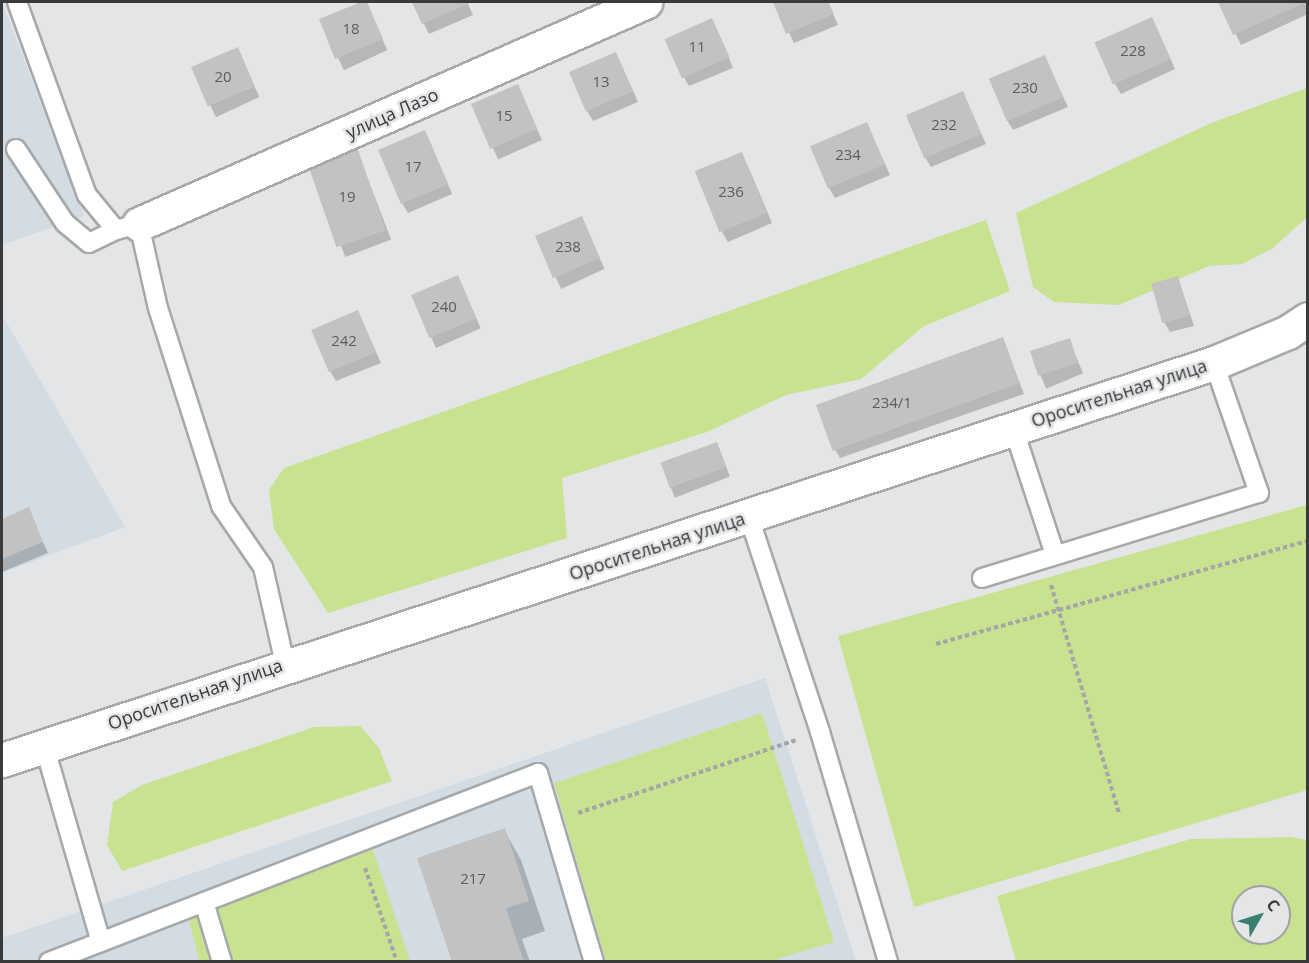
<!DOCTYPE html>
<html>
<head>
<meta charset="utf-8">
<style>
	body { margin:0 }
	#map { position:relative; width:1309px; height:963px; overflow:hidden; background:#e3e5e7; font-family:"Open Sans",sans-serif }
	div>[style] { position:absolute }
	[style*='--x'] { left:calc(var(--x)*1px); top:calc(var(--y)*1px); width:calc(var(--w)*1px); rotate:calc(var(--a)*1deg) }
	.built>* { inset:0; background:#d3dce3 }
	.green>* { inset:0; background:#c9e28f }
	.shadow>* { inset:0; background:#0003; transform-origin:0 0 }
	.building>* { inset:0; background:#c4c1c1; transform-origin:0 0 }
	.path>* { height:4px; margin-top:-2px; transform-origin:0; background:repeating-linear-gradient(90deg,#a4a6a7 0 4.5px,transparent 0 7.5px) }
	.roads { filter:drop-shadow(2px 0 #a6a8a9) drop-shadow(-2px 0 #a6a8a9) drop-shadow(0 2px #a6a8a9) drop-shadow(0 -2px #a6a8a9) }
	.lane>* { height:18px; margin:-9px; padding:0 9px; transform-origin:9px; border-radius:9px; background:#fff }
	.street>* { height:33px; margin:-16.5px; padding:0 16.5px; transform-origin:16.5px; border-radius:16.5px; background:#fff }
	.secondary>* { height:33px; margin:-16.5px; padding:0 16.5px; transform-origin:16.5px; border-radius:16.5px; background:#fff }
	span { translate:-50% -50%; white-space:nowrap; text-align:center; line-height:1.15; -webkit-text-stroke:5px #e3e5e7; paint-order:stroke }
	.number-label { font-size:15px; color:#5c5c5c }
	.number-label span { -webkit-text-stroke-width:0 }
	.street-label { font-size:18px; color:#393a3b }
	.frame { position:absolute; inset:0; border:3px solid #393a3b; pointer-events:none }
	.north { position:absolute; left:1231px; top:885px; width:60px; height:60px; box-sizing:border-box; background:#e3e5e7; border:2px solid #9fa1a2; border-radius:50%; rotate:51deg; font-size:16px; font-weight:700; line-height:24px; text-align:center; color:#393a3b }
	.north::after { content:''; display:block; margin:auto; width:21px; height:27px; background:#3b7f71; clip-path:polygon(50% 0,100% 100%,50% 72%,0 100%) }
</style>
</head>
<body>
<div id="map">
	<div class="built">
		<div style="clip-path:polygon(2px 2px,84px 216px,2px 245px)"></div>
		<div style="clip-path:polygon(4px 318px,125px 527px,2px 573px,2px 319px)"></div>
		<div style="clip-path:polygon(765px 678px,856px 961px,2px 962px,2px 938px)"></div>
	</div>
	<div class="green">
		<div style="clip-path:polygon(1307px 88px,1307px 217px,1273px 248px,1242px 264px,1209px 266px,1119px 305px,1054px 302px,1033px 287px,1016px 213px,1211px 123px)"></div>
		<div style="clip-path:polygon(986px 220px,1010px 291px,924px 326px,861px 379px,786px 395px,707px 432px,562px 478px,567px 538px,328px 613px,274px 529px,269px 490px,284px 468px)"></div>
		<div style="clip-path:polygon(1307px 505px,1307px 790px,914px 907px,838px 636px)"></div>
		<div style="clip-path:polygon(762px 713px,834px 942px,771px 961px,606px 961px,554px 783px)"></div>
		<div style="clip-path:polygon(360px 726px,379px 748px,392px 781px,122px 871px,107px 845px,113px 802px,142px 785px,314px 727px)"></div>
		<div style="clip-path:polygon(evenodd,1291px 837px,1307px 840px,1307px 961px,1016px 961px,997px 896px,1191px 839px,1291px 837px,1243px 897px,1279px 897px,1279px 933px,1243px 933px,1243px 897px)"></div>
		<div style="clip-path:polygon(371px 844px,410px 961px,199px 961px,185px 903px)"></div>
	</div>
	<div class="shadow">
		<div style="left:365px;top:2px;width:53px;height:48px;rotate:65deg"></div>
		<div style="clip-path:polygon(413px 2px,467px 2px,473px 15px,429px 34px)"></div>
		<div style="clip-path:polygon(774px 2px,828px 2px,838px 25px,794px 43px)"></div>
		<div style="clip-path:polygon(1220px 2px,1305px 2px,1308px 14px,1241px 45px)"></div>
		<div style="clip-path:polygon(1157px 29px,1175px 69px,1121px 94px,1115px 84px)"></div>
		<div style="clip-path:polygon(717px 30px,733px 68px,689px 86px,683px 76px)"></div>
		<div style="left:237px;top:49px;width:53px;height:48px;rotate:65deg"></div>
		<div style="clip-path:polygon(1044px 56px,1068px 107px,1013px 130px,1007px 120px)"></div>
		<div style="clip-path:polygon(621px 64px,638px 102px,593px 121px,587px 111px)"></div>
		<div style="left:518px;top:86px;width:59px;height:48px;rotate:66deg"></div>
		<div style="clip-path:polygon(963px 93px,986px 144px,931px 167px,925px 157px)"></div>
		<div style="clip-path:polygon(867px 124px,890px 175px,835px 198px,829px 188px)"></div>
		<div style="clip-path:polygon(430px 142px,452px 194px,408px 213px,402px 203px)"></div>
		<div style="left:356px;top:148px;width:98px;height:49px;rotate:69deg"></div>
		<div style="clip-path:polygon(747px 164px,772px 223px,728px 242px,722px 232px)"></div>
		<div style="left:581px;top:218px;width:56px;height:48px;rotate:65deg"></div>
		<div style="left:458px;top:277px;width:56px;height:49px;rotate:66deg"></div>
		<div style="clip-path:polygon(1178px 278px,1194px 326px,1170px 332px,1164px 322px)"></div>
		<div style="clip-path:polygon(358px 312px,381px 363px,336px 381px,330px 371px)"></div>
		<div style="clip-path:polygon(1002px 339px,1024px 394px,840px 458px,834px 448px)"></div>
		<div style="left:1069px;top:340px;width:36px;height:40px;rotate:67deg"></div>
		<div style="left:717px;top:443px;width:36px;height:59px;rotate:69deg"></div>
		<div style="clip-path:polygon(28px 509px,48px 553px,2px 572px,2px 521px)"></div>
		<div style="clip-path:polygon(504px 830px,521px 860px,545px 931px,522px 939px,530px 962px,454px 962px)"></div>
	</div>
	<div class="building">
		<div style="clip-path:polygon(361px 2px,367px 2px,383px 39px,335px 59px,319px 19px)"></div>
		<div style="clip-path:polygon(412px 2px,467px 2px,469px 4px,422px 24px)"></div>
		<div style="clip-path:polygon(773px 2px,828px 2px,834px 14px,786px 34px)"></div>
		<div style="clip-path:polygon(1218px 2px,1307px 2px,1233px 35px)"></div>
		<div style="left:1152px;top:17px;width:46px;height:63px;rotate:66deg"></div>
		<div style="left:712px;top:18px;width:43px;height:52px;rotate:66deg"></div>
		<div style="left:238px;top:47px;width:43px;height:51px;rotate:67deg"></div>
		<div style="left:616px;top:52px;width:43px;height:51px;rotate:67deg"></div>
		<div style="left:1045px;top:55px;width:46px;height:61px;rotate:67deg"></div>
		<div style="left:518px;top:84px;width:49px;height:51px;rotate:67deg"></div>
		<div style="left:963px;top:91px;width:47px;height:62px;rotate:67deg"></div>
		<div style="left:867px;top:122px;width:46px;height:62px;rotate:67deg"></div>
		<div style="left:425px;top:130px;width:59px;height:51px;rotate:67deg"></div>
		<div style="left:357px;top:147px;width:88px;height:52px;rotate:71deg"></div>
		<div style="left:742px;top:152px;width:66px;height:51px;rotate:68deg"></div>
		<div style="left:582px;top:216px;width:46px;height:51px;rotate:67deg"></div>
		<div style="left:458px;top:275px;width:47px;height:51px;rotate:67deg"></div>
		<div style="left:1178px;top:276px;width:41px;height:28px;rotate:74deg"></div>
		<div style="left:358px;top:310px;width:46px;height:51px;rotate:67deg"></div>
		<div style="left:1003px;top:337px;width:49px;height:199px;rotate:70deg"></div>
		<div style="left:1070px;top:338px;width:26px;height:42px;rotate:72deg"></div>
		<div style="left:717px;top:442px;width:27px;height:60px;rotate:70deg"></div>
		<div style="clip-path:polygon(29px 507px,43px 542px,2px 559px,2px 519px)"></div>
		<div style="clip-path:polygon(505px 828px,529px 901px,506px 908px,524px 962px,452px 962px,417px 858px)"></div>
	</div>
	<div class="path">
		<div style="--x:1051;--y:585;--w:238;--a:73.4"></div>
		<div style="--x:936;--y:644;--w:386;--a:-15.5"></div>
		<div style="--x:578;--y:813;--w:230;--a:-18.5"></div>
		<div style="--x:365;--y:868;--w:99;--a:71.2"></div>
	</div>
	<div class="roads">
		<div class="lane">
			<div style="--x:17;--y:2;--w:205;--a:70.1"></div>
			<div style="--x:87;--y:195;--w:45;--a:50.4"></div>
			<div style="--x:116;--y:230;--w:24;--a:-15"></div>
			<div style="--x:139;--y:224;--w:86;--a:77.3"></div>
			<div style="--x:158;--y:308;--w:208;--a:72.3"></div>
			<div style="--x:221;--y:506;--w:74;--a:55.5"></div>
			<div style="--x:263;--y:567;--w:99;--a:77.2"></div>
			<div style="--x:16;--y:149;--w:89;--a:56.5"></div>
			<div style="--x:65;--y:223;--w:31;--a:40"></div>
			<div style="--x:89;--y:243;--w:30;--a:-26"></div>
			<div style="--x:1013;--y:427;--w:135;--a:71.8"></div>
			<div style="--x:749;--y:517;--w:226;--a:71.7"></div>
			<div style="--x:820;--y:732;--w:240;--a:73.5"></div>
			<div style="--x:982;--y:578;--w:290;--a:-17.1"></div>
			<div style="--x:1259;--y:493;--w:138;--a:-109.1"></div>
			<div style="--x:44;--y:745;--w:205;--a:73.9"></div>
			<div style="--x:204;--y:902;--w:63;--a:73.3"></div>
			<div style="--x:49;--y:962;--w:524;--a:-21.13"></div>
			<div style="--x:538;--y:773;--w:197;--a:73.5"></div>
		</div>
		<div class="street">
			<div style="--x:139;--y:224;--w:553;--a:-23.69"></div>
		</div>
		<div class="secondary">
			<div style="--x:2;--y:760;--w:1275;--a:-18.14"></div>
			<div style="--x:1214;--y:363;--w:80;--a:-22.7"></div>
			<div style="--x:1288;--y:332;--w:24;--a:-33"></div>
		</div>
	</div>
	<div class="number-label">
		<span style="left:351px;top:29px">18</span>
		<span style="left:697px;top:47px">11</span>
		<span style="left:1133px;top:51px">228</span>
		<span style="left:223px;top:77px">20</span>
		<span style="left:601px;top:82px">13</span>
		<span style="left:1025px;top:88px">230</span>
		<span style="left:504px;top:116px">15</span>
		<span style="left:944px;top:125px">232</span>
		<span style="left:848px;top:155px">234</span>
		<span style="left:413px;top:167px">17</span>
		<span style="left:731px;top:192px">236</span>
		<span style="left:347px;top:197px">19</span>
		<span style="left:568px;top:247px">238</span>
		<span style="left:444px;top:307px">240</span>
		<span style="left:344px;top:341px">242</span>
		<span style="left:892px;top:403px">234/1</span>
		<span style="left:473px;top:879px">217</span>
	</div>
	<div class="street-label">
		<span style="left:392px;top:113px;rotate:-24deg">улица Лазо</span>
		<span style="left:1119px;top:393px;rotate:-18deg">Оросительная улица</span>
		<span style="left:657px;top:546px;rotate:-18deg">Оросительная улица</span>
		<span style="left:195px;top:694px;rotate:-19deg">Оросительная улица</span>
	</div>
	<div class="frame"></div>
	<div class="north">С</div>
</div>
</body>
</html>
